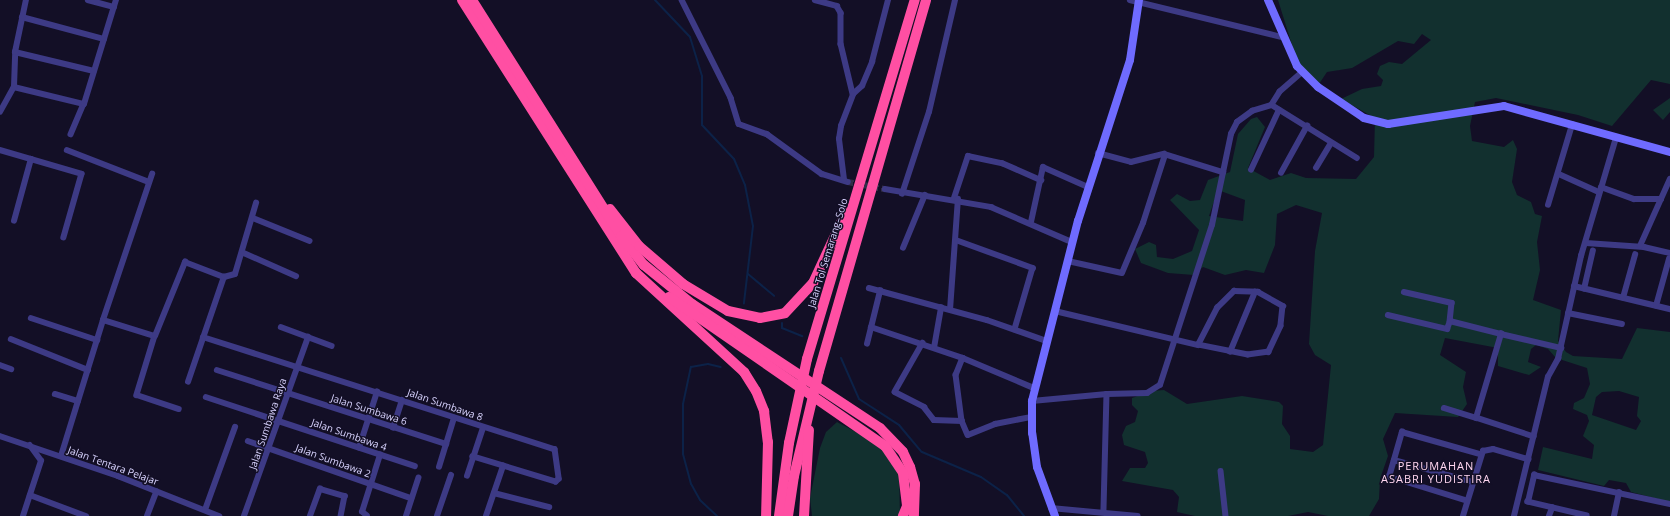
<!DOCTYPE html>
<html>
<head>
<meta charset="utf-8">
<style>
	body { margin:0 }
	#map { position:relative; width:1670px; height:516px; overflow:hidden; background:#130f26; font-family:"Open Sans",sans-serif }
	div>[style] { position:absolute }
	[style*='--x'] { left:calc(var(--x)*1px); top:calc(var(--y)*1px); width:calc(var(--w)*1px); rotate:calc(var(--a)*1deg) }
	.green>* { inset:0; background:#12302f }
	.stream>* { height:2px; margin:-1px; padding:0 1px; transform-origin:1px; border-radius:1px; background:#0c2248 }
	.street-tunnel>* { height:5.5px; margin-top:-2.75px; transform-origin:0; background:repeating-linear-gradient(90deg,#312d47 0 5.5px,transparent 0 8.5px) }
	.street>* { height:5.5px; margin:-2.75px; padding:0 2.75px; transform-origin:2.75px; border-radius:2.75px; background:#3d3a85 }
	.secondary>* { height:8px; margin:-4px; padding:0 4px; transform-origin:4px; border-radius:4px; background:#6f6bff }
	.highway>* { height:10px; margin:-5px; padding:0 5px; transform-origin:5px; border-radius:5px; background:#ff4fa3 }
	span { translate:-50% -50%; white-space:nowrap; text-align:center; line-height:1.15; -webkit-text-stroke:3px #130f26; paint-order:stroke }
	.street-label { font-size:10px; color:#d9d4ff }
	.neighbourhood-label { font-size:11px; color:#ffd6f0; letter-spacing:1px }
</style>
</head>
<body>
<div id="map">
	<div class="green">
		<div style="clip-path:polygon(evenodd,1278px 0,1670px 0,1670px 84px,1651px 80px,1612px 126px,1578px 115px,1496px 98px,1475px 102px,1470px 126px,1472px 141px,1504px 147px,1513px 140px,1517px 149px,1512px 182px,1517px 195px,1531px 202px,1535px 214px,1542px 216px,1537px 242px,1540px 270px,1533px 300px,1561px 310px,1558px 341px,1566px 352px,1573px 356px,1622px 359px,1637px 328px,1670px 332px,1670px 502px,1631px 492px,1626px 483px,1609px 480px,1604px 486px,1538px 470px,1543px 447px,1592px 459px,1594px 445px,1583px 436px,1589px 421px,1587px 415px,1573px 409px,1574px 403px,1584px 398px,1590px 384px,1587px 368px,1556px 358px,1548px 349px,1536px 345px,1531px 349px,1528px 362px,1541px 367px,1529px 375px,1498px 366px,1498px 348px,1445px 338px,1440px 355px,1466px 372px,1463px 387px,1467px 404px,1458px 417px,1395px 413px,1383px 439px,1388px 456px,1380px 479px,1379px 499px,1369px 516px,1328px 516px,1308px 512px,1288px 516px,1195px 516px,1177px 512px,1179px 497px,1173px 490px,1122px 481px,1130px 468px,1145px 468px,1148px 463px,1145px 452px,1124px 445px,1122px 435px,1126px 426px,1135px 422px,1138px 411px,1132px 405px,1132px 398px,1152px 391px,1164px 390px,1187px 404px,1242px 396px,1279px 402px,1283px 406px,1282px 424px,1290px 436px,1290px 449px,1313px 452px,1323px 445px,1331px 365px,1315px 355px,1309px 344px,1315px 251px,1322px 213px,1296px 205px,1277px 214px,1275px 245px,1264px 273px,1246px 270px,1225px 275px,1203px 267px,1194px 275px,1168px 273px,1141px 263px,1135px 249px,1149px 242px,1156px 245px,1157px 257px,1173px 259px,1192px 251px,1199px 230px,1170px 200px,1177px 194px,1190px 201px,1200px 200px,1208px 180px,1230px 172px,1238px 134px,1251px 119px,1257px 117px,1265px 127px,1248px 168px,1270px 180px,1291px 173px,1306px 178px,1356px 179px,1374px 157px,1375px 118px,1341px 99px,1362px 89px,1381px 86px,1383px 80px,1377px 74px,1380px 66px,1389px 62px,1402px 64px,1431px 40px,1422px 34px,1414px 44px,1398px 41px,1352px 68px,1327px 72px,1319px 84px,1297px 61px,1278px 0,1218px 190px,1245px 200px,1243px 221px,1209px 216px,1218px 190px,1278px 0,1619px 391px,1639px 397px,1637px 416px,1641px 421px,1636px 430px,1592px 415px,1596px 397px,1602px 392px,1619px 391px)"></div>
		<div style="clip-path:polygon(1670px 98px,1670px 112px,1663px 120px,1653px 110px)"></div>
		<div style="clip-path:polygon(837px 422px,877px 443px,899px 471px,900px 516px,812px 516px,810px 498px,820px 448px,826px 432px)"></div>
	</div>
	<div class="stream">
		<div style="--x:655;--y:0;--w:51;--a:46.6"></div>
		<div style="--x:690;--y:37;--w:41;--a:72.9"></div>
		<div style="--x:702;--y:76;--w:49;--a:90"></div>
		<div style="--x:702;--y:125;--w:47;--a:46.7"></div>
		<div style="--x:734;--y:159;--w:28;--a:67"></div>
		<div style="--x:745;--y:185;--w:42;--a:79"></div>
		<div style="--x:753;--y:226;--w:78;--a:96.7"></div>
		<div style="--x:748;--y:274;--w:34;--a:40"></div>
		<div style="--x:782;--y:323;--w:5;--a:90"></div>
		<div style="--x:782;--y:328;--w:22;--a:22"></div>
		<div style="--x:841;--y:358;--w:45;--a:66.3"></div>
		<div style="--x:859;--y:399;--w:48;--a:33"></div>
		<div style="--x:899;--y:425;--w:35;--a:50"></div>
		<div style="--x:922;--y:452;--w:64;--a:23"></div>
		<div style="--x:981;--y:477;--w:32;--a:35"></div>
		<div style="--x:1007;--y:495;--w:27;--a:51"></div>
		<div style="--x:717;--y:516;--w:23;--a:-137"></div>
		<div style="--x:700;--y:500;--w:18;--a:-119"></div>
		<div style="--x:691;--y:484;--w:31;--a:-105"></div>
		<div style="--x:683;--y:454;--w:50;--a:-90"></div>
		<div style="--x:683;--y:404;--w:38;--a:-78"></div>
		<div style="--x:691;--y:367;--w:17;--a:-10"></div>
		<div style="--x:708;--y:364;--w:13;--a:13"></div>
	</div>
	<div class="street-tunnel">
		<div style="--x:848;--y:182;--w:38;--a:11"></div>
	</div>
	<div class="street">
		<div style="--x:88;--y:0;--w:27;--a:15"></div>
		<div style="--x:682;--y:0;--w:110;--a:63.4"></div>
		<div style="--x:731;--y:98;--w:27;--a:73"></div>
		<div style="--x:739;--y:124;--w:30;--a:20"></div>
		<div style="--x:767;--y:134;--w:68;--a:36"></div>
		<div style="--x:822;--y:174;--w:27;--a:17"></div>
		<div style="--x:815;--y:0;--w:23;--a:15"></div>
		<div style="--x:837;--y:6;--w:8;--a:60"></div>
		<div style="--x:841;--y:13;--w:31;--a:90"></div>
		<div style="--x:841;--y:44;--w:51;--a:76.5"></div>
		<div style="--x:1130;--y:0;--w:156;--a:13.7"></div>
		<div style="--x:22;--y:17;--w:85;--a:15"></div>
		<div style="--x:15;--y:52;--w:81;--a:13.5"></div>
		<div style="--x:1303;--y:72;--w:30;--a:139"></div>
		<div style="--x:1280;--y:92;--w:15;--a:122"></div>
		<div style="--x:1272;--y:105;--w:100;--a:31.9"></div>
		<div style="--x:14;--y:87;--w:72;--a:13.7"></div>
		<div style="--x:84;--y:104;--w:33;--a:113"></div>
		<div style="--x:84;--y:104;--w:109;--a:-72.9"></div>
		<div style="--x:0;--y:112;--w:29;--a:-61"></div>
		<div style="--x:14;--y:87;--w:35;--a:-88"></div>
		<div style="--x:15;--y:52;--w:53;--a:-78.1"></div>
		<div style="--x:0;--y:150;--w:85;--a:16.3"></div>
		<div style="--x:82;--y:174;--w:66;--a:105.9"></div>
		<div style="--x:67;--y:150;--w:88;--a:21.3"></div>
		<div style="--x:1098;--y:153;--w:34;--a:15"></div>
		<div style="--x:1131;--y:162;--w:34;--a:-14"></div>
		<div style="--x:1164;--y:154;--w:62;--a:17"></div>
		<div style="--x:1316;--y:168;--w:29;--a:-59"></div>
		<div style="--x:1251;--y:170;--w:66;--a:-65"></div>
		<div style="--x:1281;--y:173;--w:54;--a:-61"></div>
		<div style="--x:1559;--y:174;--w:44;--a:24.2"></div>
		<div style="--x:844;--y:180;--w:41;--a:-97"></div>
		<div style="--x:839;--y:139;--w:13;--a:-81"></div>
		<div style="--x:841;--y:126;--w:34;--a:-69"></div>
		<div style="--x:853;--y:94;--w:12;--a:-42"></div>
		<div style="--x:862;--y:86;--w:26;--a:-67"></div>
		<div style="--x:872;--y:62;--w:64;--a:-75.5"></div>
		<div style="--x:1601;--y:187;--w:35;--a:20"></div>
		<div style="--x:1634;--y:199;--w:27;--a:0"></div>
		<div style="--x:885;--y:189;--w:108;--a:9.6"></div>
		<div style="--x:991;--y:207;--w:88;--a:23.4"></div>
		<div style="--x:902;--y:194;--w:86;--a:-71.8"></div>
		<div style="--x:929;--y:112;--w:115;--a:-76.9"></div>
		<div style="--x:954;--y:198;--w:44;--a:-71.6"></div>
		<div style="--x:968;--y:156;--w:35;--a:12"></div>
		<div style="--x:1002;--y:163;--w:43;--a:23.6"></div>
		<div style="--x:1548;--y:205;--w:84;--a:-73.3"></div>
		<div style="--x:253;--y:218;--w:61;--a:22"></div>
		<div style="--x:14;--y:221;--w:64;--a:-74.7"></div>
		<div style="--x:1031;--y:222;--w:56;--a:-77.7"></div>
		<div style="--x:1043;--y:167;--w:49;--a:24"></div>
		<div style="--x:956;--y:240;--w:82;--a:20"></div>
		<div style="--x:1033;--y:268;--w:64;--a:106.4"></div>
		<div style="--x:1586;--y:243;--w:58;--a:3.9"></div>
		<div style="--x:1644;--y:247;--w:27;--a:13"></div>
		<div style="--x:1640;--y:246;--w:73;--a:-65.9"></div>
		<div style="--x:903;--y:248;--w:57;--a:-67.5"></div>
		<div style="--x:244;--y:253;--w:57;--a:23.9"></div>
		<div style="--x:1068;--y:261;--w:55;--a:12.5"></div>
		<div style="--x:1122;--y:273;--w:54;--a:-67.2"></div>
		<div style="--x:1143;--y:223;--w:71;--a:-72.1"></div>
		<div style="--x:1574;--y:286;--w:99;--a:13.5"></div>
		<div style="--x:869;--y:288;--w:122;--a:15.2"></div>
		<div style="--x:987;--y:320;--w:64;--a:19.3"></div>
		<div style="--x:1584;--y:289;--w:39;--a:-77"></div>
		<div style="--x:1404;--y:292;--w:49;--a:12.9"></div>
		<div style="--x:1452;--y:303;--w:18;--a:96"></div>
		<div style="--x:1450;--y:321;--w:53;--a:14.3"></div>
		<div style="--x:1623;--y:298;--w:45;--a:-74.4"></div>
		<div style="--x:1656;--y:306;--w:49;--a:-74.5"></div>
		<div style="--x:950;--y:310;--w:111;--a:-85.9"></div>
		<div style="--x:1055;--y:311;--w:147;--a:13.4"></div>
		<div style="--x:1198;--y:345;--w:42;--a:-62.8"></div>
		<div style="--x:1217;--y:308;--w:24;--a:-45"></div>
		<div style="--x:1234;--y:291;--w:24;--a:2"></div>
		<div style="--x:1258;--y:292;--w:29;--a:29"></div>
		<div style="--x:1283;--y:306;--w:20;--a:96"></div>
		<div style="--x:1281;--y:326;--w:29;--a:115"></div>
		<div style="--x:1269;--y:352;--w:21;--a:172"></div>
		<div style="--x:1248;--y:355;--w:51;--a:-168.7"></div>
		<div style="--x:1568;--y:313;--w:55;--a:11.5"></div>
		<div style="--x:1388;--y:315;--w:61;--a:13.3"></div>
		<div style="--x:1447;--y:329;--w:9;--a:-69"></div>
		<div style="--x:31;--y:318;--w:70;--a:18.4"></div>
		<div style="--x:103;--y:320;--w:154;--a:-71.4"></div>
		<div style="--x:281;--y:327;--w:54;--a:20.4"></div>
		<div style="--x:871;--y:327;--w:97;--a:18.6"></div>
		<div style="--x:963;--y:358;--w:77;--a:22.9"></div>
		<div style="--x:155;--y:336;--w:62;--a:107"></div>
		<div style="--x:137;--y:395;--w:44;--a:18.4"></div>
		<div style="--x:203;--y:337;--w:369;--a:17.7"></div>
		<div style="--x:555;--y:449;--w:30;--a:82"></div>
		<div style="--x:559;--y:479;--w:4;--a:135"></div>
		<div style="--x:556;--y:482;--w:87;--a:-163.2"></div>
		<div style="--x:11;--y:339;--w:83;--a:21.9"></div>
		<div style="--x:923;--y:343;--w:56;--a:119.7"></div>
		<div style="--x:895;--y:392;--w:33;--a:27"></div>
		<div style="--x:924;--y:407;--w:16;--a:52"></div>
		<div style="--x:934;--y:420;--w:28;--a:2"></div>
		<div style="--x:867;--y:344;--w:55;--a:-76.2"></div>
		<div style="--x:934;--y:348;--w:41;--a:-80.1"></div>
		<div style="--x:1230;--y:352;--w:65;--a:-67.4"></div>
		<div style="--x:963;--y:358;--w:18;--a:112"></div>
		<div style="--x:956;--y:375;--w:46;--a:82.6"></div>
		<div style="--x:962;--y:421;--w:15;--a:67"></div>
		<div style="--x:968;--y:435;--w:29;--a:-22"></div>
		<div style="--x:995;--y:424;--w:37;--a:-11"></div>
		<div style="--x:0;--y:365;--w:12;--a:20"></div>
		<div style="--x:217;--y:370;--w:241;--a:17.9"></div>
		<div style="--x:188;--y:382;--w:111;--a:-71.1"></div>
		<div style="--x:55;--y:394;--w:24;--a:17"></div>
		<div style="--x:1107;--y:394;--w:40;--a:-1.4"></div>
		<div style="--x:1147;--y:393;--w:15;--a:-32"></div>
		<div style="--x:1160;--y:385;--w:168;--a:-72"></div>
		<div style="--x:1212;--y:225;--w:93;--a:-78.2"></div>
		<div style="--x:1231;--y:134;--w:13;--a:-63"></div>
		<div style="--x:1237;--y:122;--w:19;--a:-36"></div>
		<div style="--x:1252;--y:111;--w:21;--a:-17"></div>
		<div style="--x:206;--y:397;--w:220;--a:18.3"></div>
		<div style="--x:1032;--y:401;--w:75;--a:-5.3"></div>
		<div style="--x:1107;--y:394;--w:118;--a:91.5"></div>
		<div style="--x:1444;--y:408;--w:34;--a:17"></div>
		<div style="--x:393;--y:428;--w:29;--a:-72"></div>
		<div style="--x:0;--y:436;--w:125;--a:18.7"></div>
		<div style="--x:118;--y:476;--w:109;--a:21.6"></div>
		<div style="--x:1534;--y:437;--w:61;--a:-161.9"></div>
		<div style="--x:1476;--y:418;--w:88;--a:-73.4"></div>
		<div style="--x:1501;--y:334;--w:62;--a:13.1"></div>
		<div style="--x:248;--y:441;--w:173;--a:19.3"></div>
		<div style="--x:359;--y:448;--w:59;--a:-72.2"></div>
		<div style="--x:61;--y:456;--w:142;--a:-72.8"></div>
		<div style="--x:103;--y:320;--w:54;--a:17.1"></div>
		<div style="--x:155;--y:336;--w:80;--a:-67.9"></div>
		<div style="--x:185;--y:262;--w:42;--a:21"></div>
		<div style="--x:224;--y:277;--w:11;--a:-15"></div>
		<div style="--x:235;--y:274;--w:74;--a:-73.5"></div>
		<div style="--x:1394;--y:460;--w:82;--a:15.6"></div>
		<div style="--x:439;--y:467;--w:51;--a:-73"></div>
		<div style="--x:1221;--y:471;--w:45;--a:83.7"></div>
		<div style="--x:467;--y:476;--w:51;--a:-71.6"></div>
		<div style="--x:494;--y:493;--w:57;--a:14.3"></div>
		<div style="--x:30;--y:495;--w:60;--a:20.6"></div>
		<div style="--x:1467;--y:501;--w:82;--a:-162.9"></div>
		<div style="--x:1389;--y:477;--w:47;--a:-73.9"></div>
		<div style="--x:1402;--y:432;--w:81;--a:15.8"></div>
		<div style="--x:1051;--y:508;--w:87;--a:5.3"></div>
		<div style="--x:205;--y:510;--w:88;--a:-70.1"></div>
		<div style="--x:23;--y:516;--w:58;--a:-71.9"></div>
		<div style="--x:41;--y:461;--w:19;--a:-126"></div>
		<div style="--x:147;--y:516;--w:26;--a:-69"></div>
		<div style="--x:244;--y:516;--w:190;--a:-70.3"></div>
		<div style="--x:310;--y:516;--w:29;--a:-70"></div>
		<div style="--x:320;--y:489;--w:26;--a:16"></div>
		<div style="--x:345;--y:496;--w:20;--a:101"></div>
		<div style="--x:367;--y:516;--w:6;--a:-141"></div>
		<div style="--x:362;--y:512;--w:60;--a:-72.5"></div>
		<div style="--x:406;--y:516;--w:40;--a:-72"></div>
		<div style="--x:437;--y:516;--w:43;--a:-71.1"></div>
		<div style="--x:486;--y:516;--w:53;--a:-71.2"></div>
		<div style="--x:1463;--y:516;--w:68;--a:-72.9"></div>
		<div style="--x:1483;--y:451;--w:10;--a:-11"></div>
		<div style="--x:1493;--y:449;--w:37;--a:16"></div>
		<div style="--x:1514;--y:516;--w:143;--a:-76.3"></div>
		<div style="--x:1548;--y:377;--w:21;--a:-61"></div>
		<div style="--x:1558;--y:359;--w:106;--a:-77.4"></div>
		<div style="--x:1581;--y:256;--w:123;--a:-73.5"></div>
		<div style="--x:1549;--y:516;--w:9;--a:-69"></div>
		<div style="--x:1587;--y:516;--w:61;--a:-166.7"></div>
		<div style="--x:1528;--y:502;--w:28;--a:-77"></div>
		<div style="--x:1534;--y:475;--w:139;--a:12"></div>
		<div style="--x:1614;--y:516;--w:24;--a:-78"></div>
	</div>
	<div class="secondary">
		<div style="--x:1268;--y:0;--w:72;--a:66.3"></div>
		<div style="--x:1297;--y:66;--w:30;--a:45"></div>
		<div style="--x:1318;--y:87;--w:55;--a:34"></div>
		<div style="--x:1364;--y:118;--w:25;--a:14"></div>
		<div style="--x:1388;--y:124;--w:117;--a:-8.8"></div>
		<div style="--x:1504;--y:106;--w:172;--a:15.5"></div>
		<div style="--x:1055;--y:516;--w:52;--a:-110.2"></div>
		<div style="--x:1037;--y:467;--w:34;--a:-98"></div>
		<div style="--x:1032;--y:433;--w:32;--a:-90"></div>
		<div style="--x:1032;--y:401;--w:186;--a:-75.7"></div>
		<div style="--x:1078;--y:221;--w:169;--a:-72.1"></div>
		<div style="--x:1130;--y:60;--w:61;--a:-81.5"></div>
	</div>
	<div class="highway">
		<div style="--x:462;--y:0;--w:324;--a:57.5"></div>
		<div style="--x:636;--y:273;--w:147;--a:42.5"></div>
		<div style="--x:744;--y:372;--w:22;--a:58"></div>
		<div style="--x:756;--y:391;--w:22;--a:68"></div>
		<div style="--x:764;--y:411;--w:31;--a:83"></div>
		<div style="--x:768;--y:442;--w:74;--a:91.5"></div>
		<div style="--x:472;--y:0;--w:279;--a:57.7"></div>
		<div style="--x:621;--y:236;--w:37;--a:52"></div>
		<div style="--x:644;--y:265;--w:62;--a:39.1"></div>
		<div style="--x:692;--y:304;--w:225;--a:33.4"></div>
		<div style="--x:880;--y:428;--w:33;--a:46"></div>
		<div style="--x:903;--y:452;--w:17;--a:65"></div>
		<div style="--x:910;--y:467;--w:18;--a:74"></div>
		<div style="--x:915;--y:484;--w:32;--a:92"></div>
		<div style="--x:610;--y:209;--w:47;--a:51.9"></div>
		<div style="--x:639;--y:246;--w:58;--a:40.8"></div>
		<div style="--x:683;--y:284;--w:52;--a:31"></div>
		<div style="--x:728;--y:311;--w:33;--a:12"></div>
		<div style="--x:760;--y:318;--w:25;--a:-11"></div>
		<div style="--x:785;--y:313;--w:41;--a:-47"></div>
		<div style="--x:813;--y:283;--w:78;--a:-65.1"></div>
		<div style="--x:669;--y:297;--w:262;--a:34.6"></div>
		<div style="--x:885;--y:446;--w:32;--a:56"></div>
		<div style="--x:903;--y:473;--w:33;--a:83"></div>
		<div style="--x:907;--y:506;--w:11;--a:112"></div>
		<div style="--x:779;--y:516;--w:74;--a:-82.2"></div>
		<div style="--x:789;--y:443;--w:86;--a:-77.9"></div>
		<div style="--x:807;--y:359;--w:375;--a:-73.3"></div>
		<div style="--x:788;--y:516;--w:40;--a:-81.5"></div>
		<div style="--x:794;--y:476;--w:108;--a:-76.6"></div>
		<div style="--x:819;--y:371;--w:386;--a:-73.9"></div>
		<div style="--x:804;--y:516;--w:86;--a:-86.7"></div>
	</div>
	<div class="street-label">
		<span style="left:828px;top:253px;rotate:-73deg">Jalan Tol Semarang–Solo</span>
		<span style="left:445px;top:405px;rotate:19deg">Jalan Sumbawa 8</span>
		<span style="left:369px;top:410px;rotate:18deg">Jalan Sumbawa 6</span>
		<span style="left:268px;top:424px;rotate:-71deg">Jalan Sumbawa Raya</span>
		<span style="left:349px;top:435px;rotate:19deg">Jalan Sumbawa 4</span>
		<span style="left:333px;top:461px;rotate:20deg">Jalan Sumbawa 2</span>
		<span style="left:113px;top:466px;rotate:20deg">Jalan Tentara Pelajar</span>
	</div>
	<div class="neighbourhood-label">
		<span style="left:1436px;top:473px">PERUMAHAN<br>ASABRI YUDISTIRA</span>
	</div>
</div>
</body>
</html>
